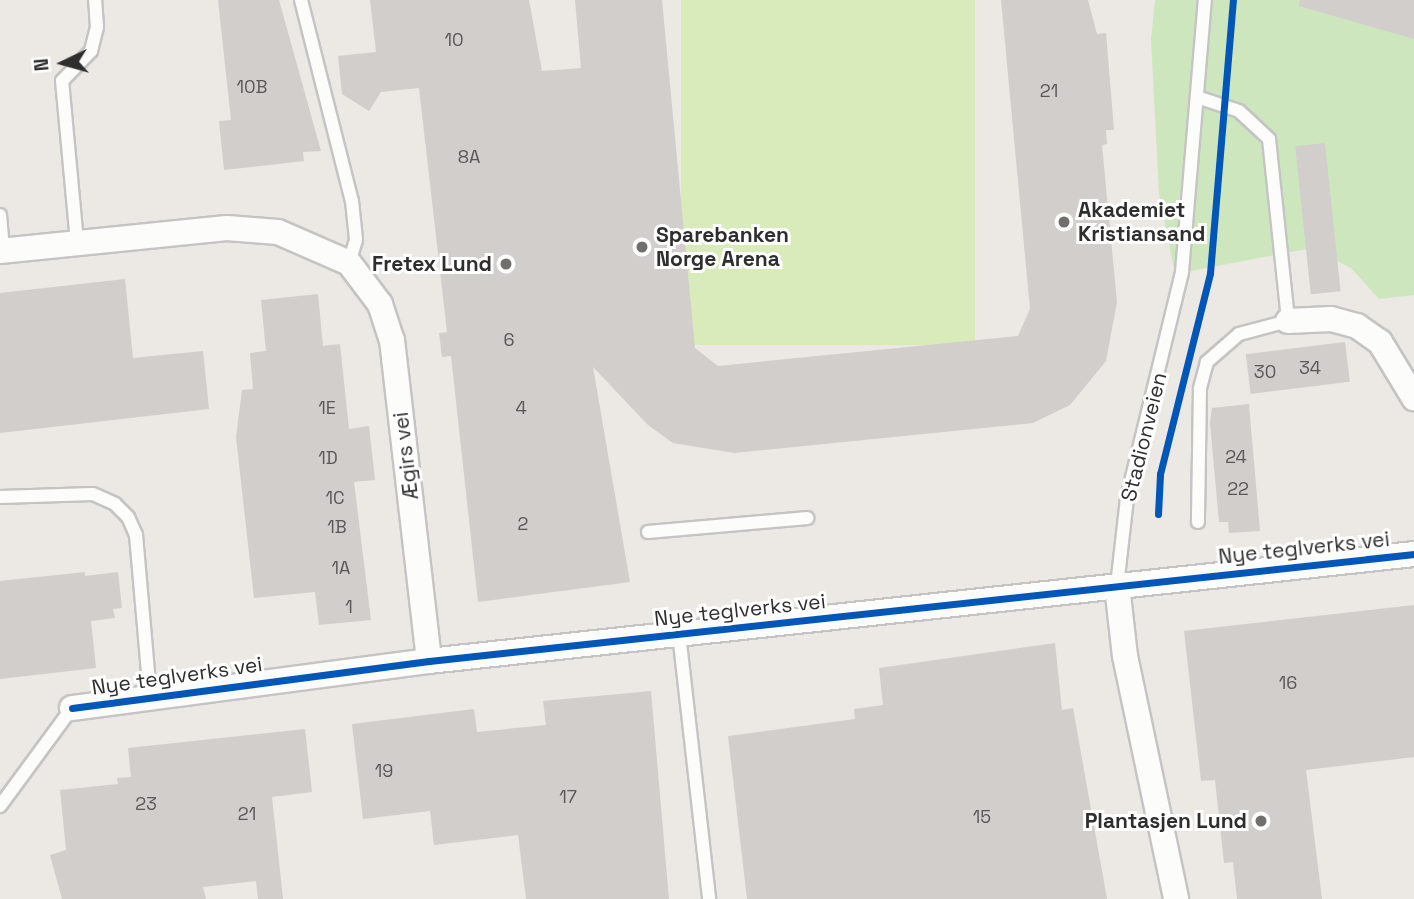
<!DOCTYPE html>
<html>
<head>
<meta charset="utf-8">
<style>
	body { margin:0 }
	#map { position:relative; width:1414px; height:899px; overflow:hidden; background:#ece8e4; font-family:"Space Grotesk",sans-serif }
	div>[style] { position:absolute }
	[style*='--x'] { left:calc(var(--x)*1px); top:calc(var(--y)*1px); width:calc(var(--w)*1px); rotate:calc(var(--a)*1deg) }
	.green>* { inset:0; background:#cee6be }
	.pitch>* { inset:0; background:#d9eabb; transform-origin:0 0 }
	.building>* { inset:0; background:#d1cecb; transform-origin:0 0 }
	.roads { filter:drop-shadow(2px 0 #c5c4c5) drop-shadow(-2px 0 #c5c4c5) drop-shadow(0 2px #c5c4c5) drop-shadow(0 -2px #c5c4c5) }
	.lane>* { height:12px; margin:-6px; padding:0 6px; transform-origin:6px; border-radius:6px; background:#fcfcfb }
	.street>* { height:24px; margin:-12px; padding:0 12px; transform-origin:12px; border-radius:12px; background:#fcfcfb }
	.cycleway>* { height:7px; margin:-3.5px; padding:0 3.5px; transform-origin:3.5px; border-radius:3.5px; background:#0057b8 }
	.dots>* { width:19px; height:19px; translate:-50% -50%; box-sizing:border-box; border:4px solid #fff; border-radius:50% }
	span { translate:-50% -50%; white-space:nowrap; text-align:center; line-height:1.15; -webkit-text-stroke:6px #fff; paint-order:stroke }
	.number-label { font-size:18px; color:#585857 }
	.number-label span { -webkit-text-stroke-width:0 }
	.poi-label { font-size:21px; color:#2e2e2e; font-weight:700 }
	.left { translate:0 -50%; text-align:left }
	.right { translate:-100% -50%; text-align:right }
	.street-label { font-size:21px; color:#2e2e2e }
	.north { position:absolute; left:28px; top:28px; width:70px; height:70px; -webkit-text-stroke:5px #fff; paint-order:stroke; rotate:265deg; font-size:19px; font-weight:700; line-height:28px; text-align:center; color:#2e2e2e }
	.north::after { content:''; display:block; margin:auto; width:24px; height:32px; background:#2e2e2e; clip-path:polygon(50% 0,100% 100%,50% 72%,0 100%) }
</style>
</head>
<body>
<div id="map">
	<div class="green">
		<div style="clip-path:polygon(1155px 0,1414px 0,1414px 295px,1379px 299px,1351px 268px,1312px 248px,1175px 274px,1159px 194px,1151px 39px)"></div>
	</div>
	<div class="pitch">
		<div style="left:681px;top:0;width:294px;height:345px"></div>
	</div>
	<div class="building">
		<div style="clip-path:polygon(218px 0,279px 0,321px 151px,303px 152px,304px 161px,224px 170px,219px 121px,231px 120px)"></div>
		<div style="clip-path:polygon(370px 0,529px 0,542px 71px,581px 68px,575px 0,662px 0,695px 348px,718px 366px,1018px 336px,1030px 309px,1001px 0,1088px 0,1097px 34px,1106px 33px,1114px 130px,1106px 130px,1107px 144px,1102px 145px,1117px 302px,1106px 361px,1070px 405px,1033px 423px,734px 453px,673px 443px,648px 425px,593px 367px,630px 582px,478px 602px,451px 356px,442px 357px,439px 333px,447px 332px,419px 88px,381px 92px,369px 111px,342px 94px,338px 56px,376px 52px)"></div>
		<div style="clip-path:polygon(1300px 0,1414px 0,1414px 39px,1299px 6px)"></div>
		<div style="left:1325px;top:143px;width:149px;height:30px;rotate:84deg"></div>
		<div style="clip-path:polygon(125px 279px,133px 358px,203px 351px,209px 409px,0 433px,0 293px)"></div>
		<div style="clip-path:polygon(318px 294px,323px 346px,340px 344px,349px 429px,369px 426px,375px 480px,354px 482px,371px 620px,319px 625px,315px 592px,254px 598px,236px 437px,242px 390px,253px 389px,250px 353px,266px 351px,261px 300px)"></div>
		<div style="left:1345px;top:342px;width:40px;height:100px;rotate:83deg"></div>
		<div style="clip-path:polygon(1249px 404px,1260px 531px,1229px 533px,1228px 522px,1219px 522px,1210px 423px,1212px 408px)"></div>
		<div style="clip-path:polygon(85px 572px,85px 576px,118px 572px,122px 608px,113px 609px,115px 618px,91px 621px,96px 668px,0 679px,0 581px)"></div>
		<div style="clip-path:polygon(1414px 605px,1414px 757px,1306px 770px,1322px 899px,1237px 899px,1233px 862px,1224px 863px,1215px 780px,1201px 781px,1184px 631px)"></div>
		<div style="clip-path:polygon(1055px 643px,1062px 710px,1073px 708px,1107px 899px,747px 899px,728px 736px,855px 719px,854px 709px,883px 705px,879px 668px)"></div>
		<div style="clip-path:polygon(651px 691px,669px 899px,526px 899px,518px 835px,434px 845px,430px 811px,363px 819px,352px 724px,474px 709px,477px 732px,546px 725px,543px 701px)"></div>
		<div style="clip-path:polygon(305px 729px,312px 792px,272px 797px,283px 899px,258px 899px,256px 881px,203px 887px,206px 899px,62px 899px,50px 855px,66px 850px,60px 790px,118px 784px,117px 778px,131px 777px,128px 748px)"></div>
	</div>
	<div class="roads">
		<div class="lane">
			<div style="--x:301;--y:0;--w:207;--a:75.8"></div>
			<div style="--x:352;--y:201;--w:39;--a:84"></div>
			<div style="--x:356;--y:240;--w:24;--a:107"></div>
			<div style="--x:1197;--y:97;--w:44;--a:18.4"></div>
			<div style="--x:1239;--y:111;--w:41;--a:43"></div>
			<div style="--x:1269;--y:139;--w:183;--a:84"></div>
			<div style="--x:1288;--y:321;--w:51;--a:165.1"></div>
			<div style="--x:1239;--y:334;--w:43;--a:138.8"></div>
			<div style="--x:1207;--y:362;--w:28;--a:105"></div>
			<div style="--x:1200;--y:389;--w:133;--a:90.9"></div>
			<div style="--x:0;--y:215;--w:35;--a:85"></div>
			<div style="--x:77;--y:242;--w:162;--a:-95.3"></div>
			<div style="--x:62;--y:81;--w:42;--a:-46"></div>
			<div style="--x:91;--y:51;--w:25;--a:-76"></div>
			<div style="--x:97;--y:27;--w:27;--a:-94"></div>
			<div style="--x:0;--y:497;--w:93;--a:-1.8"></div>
			<div style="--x:93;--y:494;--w:24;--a:24"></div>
			<div style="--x:115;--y:504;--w:18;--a:45"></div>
			<div style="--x:128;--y:517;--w:20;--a:66"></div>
			<div style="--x:136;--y:535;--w:162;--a:85"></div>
			<div style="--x:648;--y:532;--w:160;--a:-5"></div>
			<div style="--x:1117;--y:586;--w:89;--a:-83.5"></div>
			<div style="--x:1127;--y:498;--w:233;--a:-76.3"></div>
			<div style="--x:1182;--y:272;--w:273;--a:-85.2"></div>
			<div style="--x:679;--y:634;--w:267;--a:83.5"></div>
			<div style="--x:0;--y:806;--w:122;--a:-53.7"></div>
		</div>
		<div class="street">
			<div style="--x:0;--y:251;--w:228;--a:-5.8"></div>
			<div style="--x:227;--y:228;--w:51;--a:4.5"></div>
			<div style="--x:278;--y:232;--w:77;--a:23.6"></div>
			<div style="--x:349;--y:263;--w:51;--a:52.9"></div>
			<div style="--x:380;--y:304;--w:38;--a:72"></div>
			<div style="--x:392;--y:340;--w:323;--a:83.4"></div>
			<div style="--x:1288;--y:321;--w:43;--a:-2.7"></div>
			<div style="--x:1331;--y:319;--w:27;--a:15"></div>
			<div style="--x:1357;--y:326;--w:28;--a:35"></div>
			<div style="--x:1380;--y:342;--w:66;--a:58.7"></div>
			<div style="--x:1117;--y:586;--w:70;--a:83.5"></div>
			<div style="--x:1125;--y:656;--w:248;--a:78.1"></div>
			<div style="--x:72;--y:708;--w:360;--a:-7.5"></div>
			<div style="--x:429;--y:661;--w:991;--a:-6.2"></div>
		</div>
	</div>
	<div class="cycleway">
		<div style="--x:1158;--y:514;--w:40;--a:-87.1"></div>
		<div style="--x:1160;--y:474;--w:207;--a:-76"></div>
		<div style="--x:1210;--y:273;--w:274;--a:-85.2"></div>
		<div style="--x:72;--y:708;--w:360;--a:-7.5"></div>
		<div style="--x:429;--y:661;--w:991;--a:-6.2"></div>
	</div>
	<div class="dots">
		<div style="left:1064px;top:222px;background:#706f6e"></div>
		<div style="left:642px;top:247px;background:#706f6e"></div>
		<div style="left:506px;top:264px;background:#706f6e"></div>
		<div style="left:1261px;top:821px;background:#706f6e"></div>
	</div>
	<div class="number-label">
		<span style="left:454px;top:40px">10</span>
		<span style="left:252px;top:87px">10B</span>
		<span style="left:1049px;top:91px">21</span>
		<span style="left:469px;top:157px">8A</span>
		<span style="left:509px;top:340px">6</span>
		<span style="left:1310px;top:368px">34</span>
		<span style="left:1265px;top:372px">30</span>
		<span style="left:327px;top:408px">1E</span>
		<span style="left:521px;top:408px">4</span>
		<span style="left:1236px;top:457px">24</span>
		<span style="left:328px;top:458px">1D</span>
		<span style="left:1238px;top:489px">22</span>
		<span style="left:335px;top:498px">1C</span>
		<span style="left:523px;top:524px">2</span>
		<span style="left:337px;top:527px">1B</span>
		<span style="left:341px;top:568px">1A</span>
		<span style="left:349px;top:607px">1</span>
		<span style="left:1288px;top:683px">16</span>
		<span style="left:384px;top:771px">19</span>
		<span style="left:568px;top:797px">17</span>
		<span style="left:146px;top:804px">23</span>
		<span style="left:247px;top:814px">21</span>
		<span style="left:982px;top:817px">15</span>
	</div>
	<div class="poi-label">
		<span class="left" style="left:1078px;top:222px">Akademiet<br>Kristiansand</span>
		<span class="left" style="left:656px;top:247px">Sparebanken<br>Norge Arena</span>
		<span class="right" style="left:492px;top:264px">Fretex Lund</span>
		<span class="right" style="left:1247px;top:821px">Plantasjen Lund</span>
	</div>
	<div class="street-label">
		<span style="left:1144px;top:437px;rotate:-76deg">Stadionveien</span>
		<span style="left:406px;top:456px;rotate:-97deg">Ægirs vei</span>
		<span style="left:1304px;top:548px;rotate:-6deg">Nye teglverks vei</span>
		<span style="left:740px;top:610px;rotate:-6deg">Nye teglverks vei</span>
		<span style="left:177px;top:676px;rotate:-8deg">Nye teglverks vei</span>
	</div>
	<div class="north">N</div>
</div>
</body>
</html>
